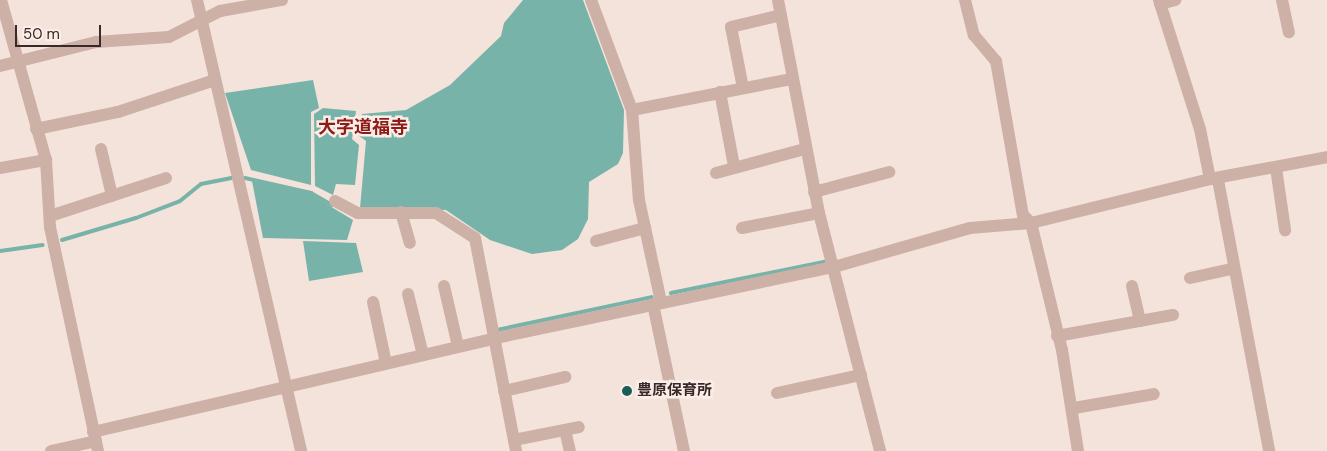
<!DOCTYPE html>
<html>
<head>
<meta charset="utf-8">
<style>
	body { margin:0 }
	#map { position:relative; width:1327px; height:451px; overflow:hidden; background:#f4e3db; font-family:"DM Sans","Noto Sans JP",sans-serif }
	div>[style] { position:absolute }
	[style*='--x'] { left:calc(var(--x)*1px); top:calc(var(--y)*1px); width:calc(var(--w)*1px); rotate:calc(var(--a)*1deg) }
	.water>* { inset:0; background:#78b3a9 }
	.stream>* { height:4px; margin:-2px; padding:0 2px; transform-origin:2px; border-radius:2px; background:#78b3a9 }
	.minor>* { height:12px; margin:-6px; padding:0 6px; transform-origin:6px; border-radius:6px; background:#cdb0a6 }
	.dots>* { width:14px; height:14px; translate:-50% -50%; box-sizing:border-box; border:2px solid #fbeee8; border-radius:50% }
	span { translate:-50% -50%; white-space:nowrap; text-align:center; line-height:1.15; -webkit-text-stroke:5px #fbeee8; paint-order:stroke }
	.poi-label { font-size:15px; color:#392928; font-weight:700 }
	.left { translate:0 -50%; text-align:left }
	.quarter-label { font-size:18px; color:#8e1d1a; font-weight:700 }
	.scale { position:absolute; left:15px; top:25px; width:86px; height:22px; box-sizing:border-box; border:2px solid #392928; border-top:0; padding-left:6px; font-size:15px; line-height:18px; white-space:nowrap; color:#392928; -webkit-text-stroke:4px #fbeee8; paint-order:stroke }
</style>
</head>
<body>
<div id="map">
	<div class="water">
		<div style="clip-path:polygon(523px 0,583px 0,624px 110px,623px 153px,618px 164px,589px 182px,588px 219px,578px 239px,562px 250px,532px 254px,490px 240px,446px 210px,360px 208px,366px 141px,358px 135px,362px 114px,406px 110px,450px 85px,501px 36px,504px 23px)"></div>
		<div style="clip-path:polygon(313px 80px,319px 108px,311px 112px,311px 185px,251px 170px,225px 93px)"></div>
		<div style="clip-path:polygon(323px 108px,356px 111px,352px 139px,359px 145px,355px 185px,336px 184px,333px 195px,315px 186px,314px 114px)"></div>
		<div style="clip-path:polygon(252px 181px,310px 194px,353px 220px,347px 240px,263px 238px)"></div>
		<div style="clip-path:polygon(303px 241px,356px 243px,363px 272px,309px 281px)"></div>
	</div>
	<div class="stream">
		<div style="--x:245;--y:178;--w:68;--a:12.8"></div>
		<div style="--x:311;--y:193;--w:24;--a:30"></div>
		<div style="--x:62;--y:240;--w:77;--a:-16.6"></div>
		<div style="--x:136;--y:218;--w:47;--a:-21.1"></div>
		<div style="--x:180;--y:201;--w:27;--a:-39"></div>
		<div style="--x:201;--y:184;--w:31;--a:-11"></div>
		<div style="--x:0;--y:251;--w:43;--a:-7.9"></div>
		<div style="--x:671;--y:293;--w:156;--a:-11.5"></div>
		<div style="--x:497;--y:330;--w:158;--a:-12"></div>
	</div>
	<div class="minor">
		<div style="--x:1;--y:0;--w:166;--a:74.3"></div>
		<div style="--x:46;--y:160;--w:67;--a:86.6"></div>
		<div style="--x:50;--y:227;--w:229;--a:77.9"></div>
		<div style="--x:197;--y:0;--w:463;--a:77"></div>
		<div style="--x:591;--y:0;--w:117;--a:69.6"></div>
		<div style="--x:632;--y:110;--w:90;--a:85.6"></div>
		<div style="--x:639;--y:200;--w:104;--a:77.8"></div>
		<div style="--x:778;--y:0;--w:217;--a:79.1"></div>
		<div style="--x:819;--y:213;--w:246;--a:75.6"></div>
		<div style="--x:965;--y:0;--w:36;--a:76"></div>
		<div style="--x:974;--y:35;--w:34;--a:50"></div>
		<div style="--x:996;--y:61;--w:156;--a:80.1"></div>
		<div style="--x:1023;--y:215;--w:11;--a:45"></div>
		<div style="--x:1031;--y:223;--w:131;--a:76.3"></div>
		<div style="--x:1062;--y:350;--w:102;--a:81"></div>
		<div style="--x:1159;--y:0;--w:135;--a:72.4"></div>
		<div style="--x:1200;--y:129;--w:51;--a:78.7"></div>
		<div style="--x:1282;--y:0;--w:33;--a:78"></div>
		<div style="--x:1160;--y:4;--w:16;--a:-15"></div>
		<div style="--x:0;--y:66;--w:99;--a:-14"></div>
		<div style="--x:96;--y:42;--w:73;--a:-3.9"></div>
		<div style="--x:169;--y:37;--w:57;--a:-27"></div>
		<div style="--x:220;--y:11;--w:63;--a:-10.1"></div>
		<div style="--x:743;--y:88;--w:62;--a:-101.1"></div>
		<div style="--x:731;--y:27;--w:51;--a:-13.5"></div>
		<div style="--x:720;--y:92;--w:75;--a:79.3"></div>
		<div style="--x:632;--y:110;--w:162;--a:-11"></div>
		<div style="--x:36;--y:129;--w:84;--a:-11.7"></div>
		<div style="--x:118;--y:112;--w:102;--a:-18.3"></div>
		<div style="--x:101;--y:149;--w:48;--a:76.8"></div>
		<div style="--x:0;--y:168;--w:47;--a:-9.9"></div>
		<div style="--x:1276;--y:168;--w:63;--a:81.7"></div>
		<div style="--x:716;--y:173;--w:92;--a:-15.1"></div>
		<div style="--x:1218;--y:180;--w:276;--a:79.3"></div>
		<div style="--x:814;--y:192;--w:78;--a:-14.9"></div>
		<div style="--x:335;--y:201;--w:26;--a:28"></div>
		<div style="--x:358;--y:213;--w:78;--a:0"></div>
		<div style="--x:436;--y:213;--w:46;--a:32.7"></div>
		<div style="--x:475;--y:238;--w:217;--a:79.1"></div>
		<div style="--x:401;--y:212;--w:32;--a:74"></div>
		<div style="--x:50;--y:216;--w:122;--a:-18.1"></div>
		<div style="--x:742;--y:228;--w:78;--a:-11"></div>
		<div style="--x:596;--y:241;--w:51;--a:-14.9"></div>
		<div style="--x:1190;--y:278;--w:43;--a:-12.1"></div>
		<div style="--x:444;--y:286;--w:62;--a:76.9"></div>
		<div style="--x:1132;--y:286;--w:36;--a:77"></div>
		<div style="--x:408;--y:294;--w:63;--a:76.2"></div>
		<div style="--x:373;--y:302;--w:62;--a:78"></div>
		<div style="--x:653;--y:304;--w:150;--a:78.1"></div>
		<div style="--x:1057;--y:336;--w:118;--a:-10.3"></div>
		<div style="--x:504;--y:391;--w:63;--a:-12.9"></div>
		<div style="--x:777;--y:393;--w:86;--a:-12.1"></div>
		<div style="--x:1074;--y:408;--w:81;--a:-9.9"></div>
		<div style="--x:565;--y:430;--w:22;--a:77"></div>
		<div style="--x:93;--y:432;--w:414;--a:-13.1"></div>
		<div style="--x:496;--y:338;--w:345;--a:-11.9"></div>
		<div style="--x:834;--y:267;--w:141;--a:-16"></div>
		<div style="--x:970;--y:228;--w:61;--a:-4.7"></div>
		<div style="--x:1031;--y:223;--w:184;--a:-13.8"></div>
		<div style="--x:1210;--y:179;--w:119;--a:-10.6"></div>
		<div style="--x:514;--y:440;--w:66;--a:-11.3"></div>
		<div style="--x:51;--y:451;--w:46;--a:-12.5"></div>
	</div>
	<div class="dots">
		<div style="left:627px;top:391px;background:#195e54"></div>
	</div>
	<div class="poi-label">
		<span class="left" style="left:637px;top:391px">豊原保育所</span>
	</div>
	<div class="quarter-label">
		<span style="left:363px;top:127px">大字道福寺</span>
	</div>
	<div class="scale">50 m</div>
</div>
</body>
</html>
